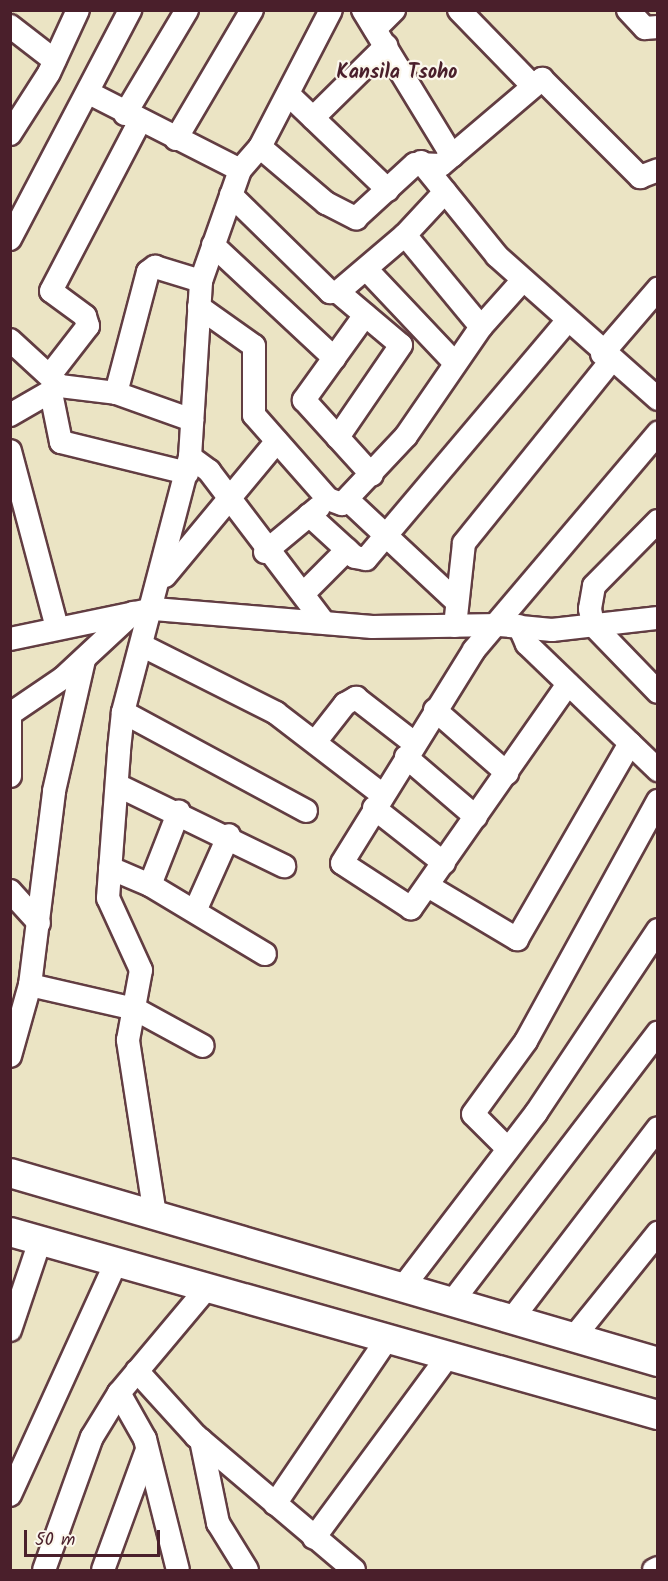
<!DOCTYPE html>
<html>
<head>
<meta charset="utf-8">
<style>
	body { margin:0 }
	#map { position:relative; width:668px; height:1581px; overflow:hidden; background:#ebe4c4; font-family:Kalam,sans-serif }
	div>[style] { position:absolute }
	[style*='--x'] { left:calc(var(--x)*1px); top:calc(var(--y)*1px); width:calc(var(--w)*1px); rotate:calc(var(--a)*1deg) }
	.roads { filter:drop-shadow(2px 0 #623d42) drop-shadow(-2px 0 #623d42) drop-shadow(0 2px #623d42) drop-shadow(0 -2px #623d42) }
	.minor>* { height:22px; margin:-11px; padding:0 11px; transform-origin:11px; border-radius:11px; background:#fff }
	.major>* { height:28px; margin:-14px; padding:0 14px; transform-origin:14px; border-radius:14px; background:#fff }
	span { translate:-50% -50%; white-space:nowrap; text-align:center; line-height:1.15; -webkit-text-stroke:4.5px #fbf7ec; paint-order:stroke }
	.quarter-label { font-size:20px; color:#4a1f2b; font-weight:700 }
	.frame { position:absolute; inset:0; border:12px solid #4a1f2b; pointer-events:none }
	.scale { position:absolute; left:24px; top:1530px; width:136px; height:27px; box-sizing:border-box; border:3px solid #4a1f2b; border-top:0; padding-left:8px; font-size:18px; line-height:21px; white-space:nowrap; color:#4a1f2b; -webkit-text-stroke:4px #fbf7ec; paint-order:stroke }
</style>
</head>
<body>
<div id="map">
	<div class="roads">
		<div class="minor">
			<div style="--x:363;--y:10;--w:171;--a:58.6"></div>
			<div style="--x:459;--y:10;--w:105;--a:45.8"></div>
			<div style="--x:628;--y:10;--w:25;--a:47"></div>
			<div style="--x:645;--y:28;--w:13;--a:-4"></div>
			<div style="--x:10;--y:26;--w:56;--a:37.7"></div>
			<div style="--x:375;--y:29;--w:27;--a:-45"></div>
			<div style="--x:91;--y:94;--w:167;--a:27"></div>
			<div style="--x:289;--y:95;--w:137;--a:43.8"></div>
			<div style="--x:125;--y:114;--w:121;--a:-59.2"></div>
			<div style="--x:313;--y:118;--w:103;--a:-44.6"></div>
			<div style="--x:10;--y:134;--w:72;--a:-57.4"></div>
			<div style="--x:49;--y:73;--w:69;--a:-65.3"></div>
			<div style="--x:176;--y:139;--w:150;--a:-59.5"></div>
			<div style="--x:260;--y:147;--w:154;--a:-62.6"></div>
			<div style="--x:421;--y:162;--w:121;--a:51"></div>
			<div style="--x:497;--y:256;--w:215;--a:41.6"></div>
			<div style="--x:231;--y:195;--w:139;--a:44.4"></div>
			<div style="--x:330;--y:292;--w:8;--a:0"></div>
			<div style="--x:338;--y:292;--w:82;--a:40.1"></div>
			<div style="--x:401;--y:345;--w:112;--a:124.4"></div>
			<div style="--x:405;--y:235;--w:119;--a:50.4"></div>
			<div style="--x:10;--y:239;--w:259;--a:-62.3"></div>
			<div style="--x:213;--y:245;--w:166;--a:43"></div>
			<div style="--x:367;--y:270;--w:128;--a:46.6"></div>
			<div style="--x:338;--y:292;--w:88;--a:-40.4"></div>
			<div style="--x:405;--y:235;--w:59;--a:-47.1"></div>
			<div style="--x:199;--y:307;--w:67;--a:35.3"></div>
			<div style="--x:254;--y:346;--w:69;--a:90"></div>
			<div style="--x:254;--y:415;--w:112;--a:48.6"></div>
			<div style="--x:328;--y:499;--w:15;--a:20"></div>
			<div style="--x:342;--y:504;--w:93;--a:-46.7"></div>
			<div style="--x:406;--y:436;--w:132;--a:-55.5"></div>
			<div style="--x:481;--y:327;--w:62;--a:-48.3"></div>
			<div style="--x:365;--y:315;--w:105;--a:125.7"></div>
			<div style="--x:304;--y:400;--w:101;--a:47.8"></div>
			<div style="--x:10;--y:340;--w:68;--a:42.6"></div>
			<div style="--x:60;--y:386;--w:56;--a:7.1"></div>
			<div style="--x:116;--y:393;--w:81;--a:19.6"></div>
			<div style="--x:602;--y:354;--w:86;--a:-49.3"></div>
			<div style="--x:50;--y:375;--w:62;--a:-52.2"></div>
			<div style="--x:88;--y:326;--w:10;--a:-107"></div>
			<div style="--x:85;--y:316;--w:42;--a:-143.7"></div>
			<div style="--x:51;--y:291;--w:192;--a:-62.4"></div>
			<div style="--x:51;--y:393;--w:50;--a:78.5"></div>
			<div style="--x:61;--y:442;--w:130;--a:13.8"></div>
			<div style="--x:116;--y:393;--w:125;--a:-75.2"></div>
			<div style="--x:148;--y:272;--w:9;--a:-36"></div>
			<div style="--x:155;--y:267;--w:48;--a:16.9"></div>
			<div style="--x:10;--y:415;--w:58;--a:-30.1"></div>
			<div style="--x:10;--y:451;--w:183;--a:75.1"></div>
			<div style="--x:190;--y:457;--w:24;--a:36"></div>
			<div style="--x:209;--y:471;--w:187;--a:52.8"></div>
			<div style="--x:349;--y:501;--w:146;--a:43.1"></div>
			<div style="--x:309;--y:515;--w:62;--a:42.4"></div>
			<div style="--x:355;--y:557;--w:11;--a:10"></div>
			<div style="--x:366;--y:559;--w:310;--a:-49.8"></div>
			<div style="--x:658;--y:521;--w:91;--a:134.6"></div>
			<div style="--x:594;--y:586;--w:23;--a:100"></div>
			<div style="--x:590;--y:609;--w:16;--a:79"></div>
			<div style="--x:593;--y:625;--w:93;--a:45.9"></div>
			<div style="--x:265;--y:552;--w:70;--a:-39.8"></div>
			<div style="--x:165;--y:576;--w:175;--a:-50.3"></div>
			<div style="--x:304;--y:593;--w:61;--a:-45"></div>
			<div style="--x:455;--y:626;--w:83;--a:-83.8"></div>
			<div style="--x:464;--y:543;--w:234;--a:-51.1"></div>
			<div style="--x:519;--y:626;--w:20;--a:66"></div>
			<div style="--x:527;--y:644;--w:182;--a:43.9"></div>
			<div style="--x:10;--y:639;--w:147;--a:-11.8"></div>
			<div style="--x:154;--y:609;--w:219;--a:4.7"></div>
			<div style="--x:372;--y:627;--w:128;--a:-0.9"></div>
			<div style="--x:500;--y:625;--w:52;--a:5.5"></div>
			<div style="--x:552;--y:630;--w:107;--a:-6.5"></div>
			<div style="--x:143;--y:646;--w:149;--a:26.7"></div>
			<div style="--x:276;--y:713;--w:135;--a:37.5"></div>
			<div style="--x:568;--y:684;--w:274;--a:125"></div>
			<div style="--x:411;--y:908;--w:82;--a:-146.9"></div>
			<div style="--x:342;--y:863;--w:251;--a:-58.2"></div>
			<div style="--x:474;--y:650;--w:285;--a:-49.7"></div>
			<div style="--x:435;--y:710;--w:96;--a:41.2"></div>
			<div style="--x:123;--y:712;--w:208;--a:28.4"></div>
			<div style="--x:10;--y:714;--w:64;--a:-34.2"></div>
			<div style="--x:63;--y:678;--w:96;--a:-42.9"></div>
			<div style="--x:10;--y:720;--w:56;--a:90"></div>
			<div style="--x:316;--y:741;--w:47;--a:-51.9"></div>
			<div style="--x:345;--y:704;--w:13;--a:-29"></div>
			<div style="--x:356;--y:698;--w:73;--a:37.8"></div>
			<div style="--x:406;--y:757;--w:92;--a:40.6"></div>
			<div style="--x:117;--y:785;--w:186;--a:25.9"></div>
			<div style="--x:374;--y:808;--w:89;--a:38.2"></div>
			<div style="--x:110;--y:868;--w:43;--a:23"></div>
			<div style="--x:150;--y:885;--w:134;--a:31"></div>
			<div style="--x:150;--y:885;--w:79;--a:-68.6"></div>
			<div style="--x:428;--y:886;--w:104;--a:30.8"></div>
			<div style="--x:517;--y:939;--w:226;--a:-60"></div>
			<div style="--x:10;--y:891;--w:43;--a:47.8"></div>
			<div style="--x:195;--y:911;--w:83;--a:-65.9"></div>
			<div style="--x:30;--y:985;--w:108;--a:12.9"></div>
			<div style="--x:135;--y:1009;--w:77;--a:28.6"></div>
			<div style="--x:10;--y:1056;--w:74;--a:-74.3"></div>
			<div style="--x:30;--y:985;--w:195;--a:-82.9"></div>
			<div style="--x:54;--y:791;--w:134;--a:-77.1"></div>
			<div style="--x:508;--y:1149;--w:49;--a:-135"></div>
			<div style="--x:473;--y:1114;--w:90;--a:-54"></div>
			<div style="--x:526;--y:1041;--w:274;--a:-61.2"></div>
			<div style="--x:155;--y:1215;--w:177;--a:-98.8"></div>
			<div style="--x:128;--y:1040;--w:71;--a:-79.5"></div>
			<div style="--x:141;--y:970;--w:79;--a:-114.6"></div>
			<div style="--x:108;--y:898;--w:148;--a:-85.7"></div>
			<div style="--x:119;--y:750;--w:38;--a:-84"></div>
			<div style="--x:123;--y:712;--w:264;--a:-75.3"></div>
			<div style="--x:190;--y:457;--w:176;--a:-86.4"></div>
			<div style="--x:201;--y:281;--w:118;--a:-70.6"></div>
			<div style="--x:240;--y:170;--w:30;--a:-49"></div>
			<div style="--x:260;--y:147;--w:87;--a:40.3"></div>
			<div style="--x:326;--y:203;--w:34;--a:27"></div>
			<div style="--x:356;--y:218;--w:80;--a:-42.5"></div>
			<div style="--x:415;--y:164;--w:26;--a:2"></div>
			<div style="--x:441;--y:165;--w:133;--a:-40.4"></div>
			<div style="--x:542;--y:79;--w:139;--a:45"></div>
			<div style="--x:640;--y:177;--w:19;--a:-21"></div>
			<div style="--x:403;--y:1287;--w:219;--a:-52.6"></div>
			<div style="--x:536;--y:1113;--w:220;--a:-56.3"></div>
			<div style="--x:452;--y:1302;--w:339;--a:-52.6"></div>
			<div style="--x:512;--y:1319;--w:240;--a:-52.6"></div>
			<div style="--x:10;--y:1330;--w:94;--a:-71.4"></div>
			<div style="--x:574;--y:1337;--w:134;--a:-51.1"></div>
			<div style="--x:137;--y:1371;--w:88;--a:47.8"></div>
			<div style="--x:196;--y:1436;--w:207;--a:40.3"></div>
			<div style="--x:119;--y:1393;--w:53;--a:60.5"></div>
			<div style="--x:145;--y:1439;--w:135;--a:75.9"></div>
			<div style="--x:201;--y:1440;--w:85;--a:78.4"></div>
			<div style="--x:218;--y:1523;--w:55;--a:58.3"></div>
			<div style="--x:10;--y:1495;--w:256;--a:-65.5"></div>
			<div style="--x:275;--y:1504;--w:199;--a:-55.8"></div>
			<div style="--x:314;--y:1538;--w:226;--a:-53.6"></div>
			<div style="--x:44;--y:1570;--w:141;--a:-70.2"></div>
			<div style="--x:92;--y:1437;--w:52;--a:-58.5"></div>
			<div style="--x:119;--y:1393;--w:137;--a:-50"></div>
			<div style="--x:103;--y:1570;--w:128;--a:-69.9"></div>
			<div style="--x:654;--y:1570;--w:4;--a:-27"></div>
		</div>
		<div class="major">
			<div style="--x:10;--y:1173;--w:675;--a:16.26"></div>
			<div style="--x:10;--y:1232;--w:673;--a:15.77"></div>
		</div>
	</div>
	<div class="quarter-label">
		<span style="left:397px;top:73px">Kansila Tsoho</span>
	</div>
	<div class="frame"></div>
	<div class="scale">50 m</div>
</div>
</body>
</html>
